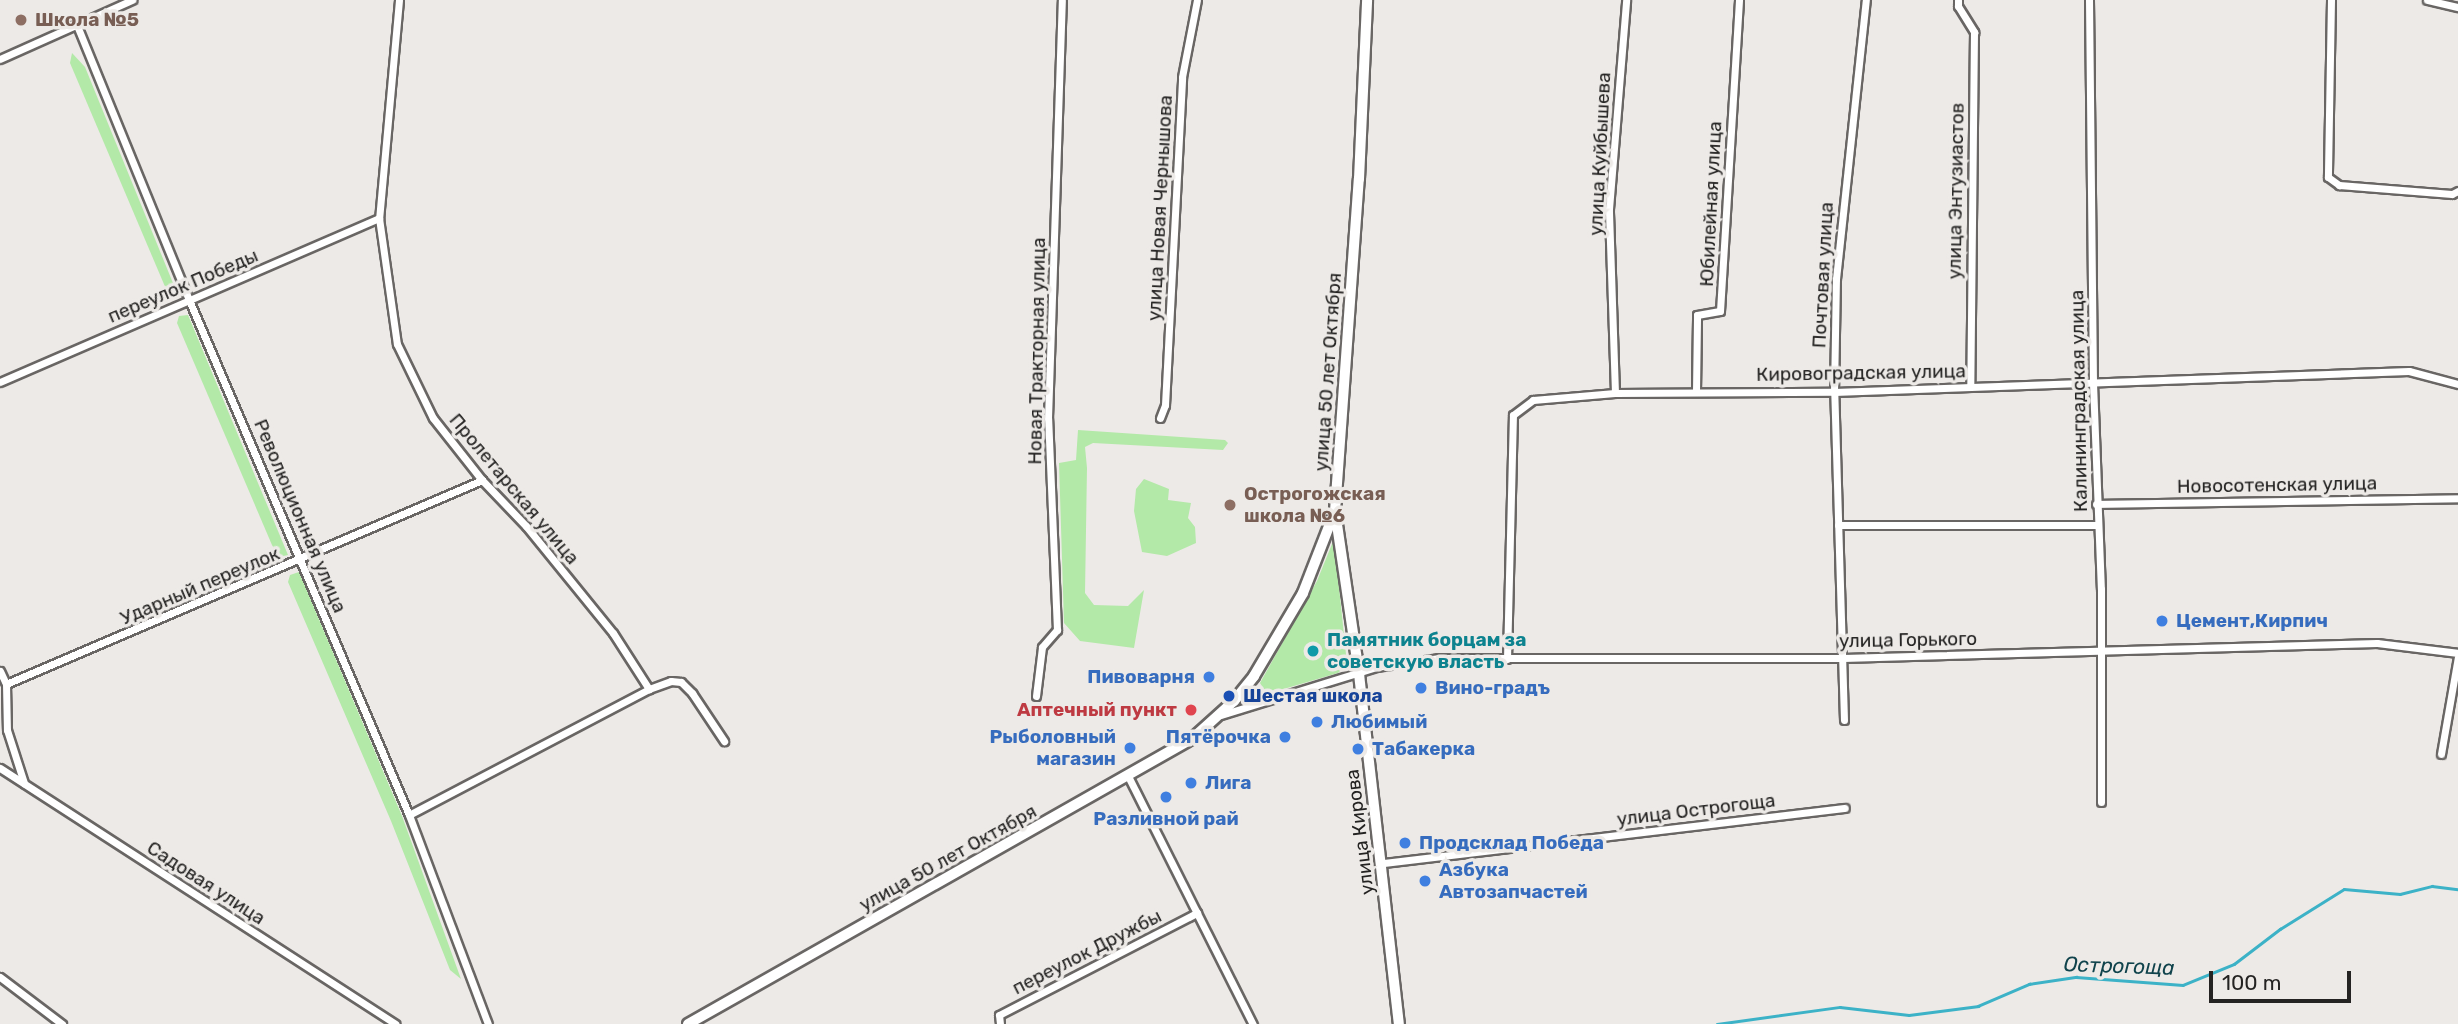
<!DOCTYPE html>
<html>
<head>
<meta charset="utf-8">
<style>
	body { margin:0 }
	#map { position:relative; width:2458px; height:1024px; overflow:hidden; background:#edeae7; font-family:Rubik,sans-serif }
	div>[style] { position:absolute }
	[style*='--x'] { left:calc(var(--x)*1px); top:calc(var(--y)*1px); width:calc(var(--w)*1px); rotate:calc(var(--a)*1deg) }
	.green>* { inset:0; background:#b3e9a8 }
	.stream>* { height:2.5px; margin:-1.25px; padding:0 1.25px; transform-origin:1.25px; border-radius:1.25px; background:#3cb2c7 }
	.roads { filter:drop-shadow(2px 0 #696664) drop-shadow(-2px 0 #696664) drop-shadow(0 2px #696664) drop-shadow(0 -2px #696664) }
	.street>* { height:7px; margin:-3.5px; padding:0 3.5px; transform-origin:3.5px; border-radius:3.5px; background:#fff }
	.secondary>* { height:10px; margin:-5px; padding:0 5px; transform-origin:5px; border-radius:5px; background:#fff }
	.dots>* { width:19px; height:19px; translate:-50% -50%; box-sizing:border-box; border:4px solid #edeae7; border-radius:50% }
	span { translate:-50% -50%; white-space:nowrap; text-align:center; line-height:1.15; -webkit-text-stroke:7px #edeae7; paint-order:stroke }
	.education-label { font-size:19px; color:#785e54; font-weight:700 }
	.left { translate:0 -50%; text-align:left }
	.street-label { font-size:19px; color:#242322 }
	.shop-label { font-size:19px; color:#366cbe; font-weight:700 }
	.right { translate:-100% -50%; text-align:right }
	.culture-label { font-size:19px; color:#0d838f; font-weight:700 }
	.transit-label { font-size:19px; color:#164399; font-weight:700 }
	.health-label { font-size:19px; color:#be3a42; font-weight:700 }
	.water-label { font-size:21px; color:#10434c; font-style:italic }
	.scale { position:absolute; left:2209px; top:971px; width:142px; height:32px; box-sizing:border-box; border:4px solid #242322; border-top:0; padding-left:9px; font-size:21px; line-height:24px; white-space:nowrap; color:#242322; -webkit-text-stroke:5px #edeae7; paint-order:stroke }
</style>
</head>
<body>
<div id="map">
	<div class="green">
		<div style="clip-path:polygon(72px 53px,85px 67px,177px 293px,169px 296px,70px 63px)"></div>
		<div style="clip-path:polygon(188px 315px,288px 555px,279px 557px,272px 545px,177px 323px,179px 316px)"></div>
		<div style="clip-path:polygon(1078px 430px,1225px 440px,1228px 443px,1223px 450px,1093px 443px,1085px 447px,1087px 468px,1085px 593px,1094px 605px,1128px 606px,1144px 590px,1134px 648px,1080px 641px,1064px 623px,1059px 463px,1076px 460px)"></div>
		<div style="clip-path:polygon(1144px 479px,1169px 489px,1168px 500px,1191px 503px,1188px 518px,1195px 527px,1196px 543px,1167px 556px,1142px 552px,1134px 511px,1136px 489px)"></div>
		<div style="clip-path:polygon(1334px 539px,1347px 664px,1338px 673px,1267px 694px,1260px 683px,1317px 581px)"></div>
		<div style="clip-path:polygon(299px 572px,402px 816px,461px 979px,450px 970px,391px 821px,288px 582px,290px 575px)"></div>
	</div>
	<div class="stream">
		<div style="--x:1717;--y:1024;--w:124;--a:-7.9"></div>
		<div style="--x:1840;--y:1007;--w:69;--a:6.6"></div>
		<div style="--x:1909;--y:1015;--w:70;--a:-7.4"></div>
		<div style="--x:1978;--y:1006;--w:56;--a:-23.3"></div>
		<div style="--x:2029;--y:984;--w:48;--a:-8.5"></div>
		<div style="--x:2076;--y:977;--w:107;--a:4.3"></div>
		<div style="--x:2183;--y:985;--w:55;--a:-22.4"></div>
		<div style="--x:2234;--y:964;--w:58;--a:-37.3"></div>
		<div style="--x:2280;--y:929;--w:75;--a:-32"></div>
		<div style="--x:2344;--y:889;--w:56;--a:5.1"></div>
		<div style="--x:2400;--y:894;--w:33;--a:-14"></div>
		<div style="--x:2432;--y:886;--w:26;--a:7"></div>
	</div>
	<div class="roads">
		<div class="street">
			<div style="--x:399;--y:0;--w:219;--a:95.2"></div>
			<div style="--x:379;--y:218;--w:127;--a:81.9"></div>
			<div style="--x:397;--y:344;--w:82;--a:64.1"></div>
			<div style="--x:433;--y:418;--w:79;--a:51.7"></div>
			<div style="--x:482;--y:480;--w:64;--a:46.3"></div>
			<div style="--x:526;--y:526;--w:138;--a:50.9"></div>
			<div style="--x:613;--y:633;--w:67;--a:57.3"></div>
			<div style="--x:649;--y:689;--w:271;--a:152.3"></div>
			<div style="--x:1958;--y:0;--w:6;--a:90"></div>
			<div style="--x:1958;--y:6;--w:31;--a:58"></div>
			<div style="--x:1974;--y:32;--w:355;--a:90.6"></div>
			<div style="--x:2089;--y:0;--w:383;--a:89.4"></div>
			<div style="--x:2093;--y:383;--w:206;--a:87.8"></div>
			<div style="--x:2101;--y:589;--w:213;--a:90"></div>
			<div style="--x:2331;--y:0;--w:177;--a:91"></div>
			<div style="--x:2328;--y:177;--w:14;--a:36"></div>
			<div style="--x:2339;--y:185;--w:113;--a:4.6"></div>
			<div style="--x:2452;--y:194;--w:7;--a:-27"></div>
			<div style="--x:2427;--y:0;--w:32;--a:13"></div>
			<div style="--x:76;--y:23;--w:299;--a:67.8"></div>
			<div style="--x:189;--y:300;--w:560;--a:66.87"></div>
			<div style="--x:409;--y:815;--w:223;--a:69.3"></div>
			<div style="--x:0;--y:59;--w:145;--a:-24.1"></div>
			<div style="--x:0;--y:382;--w:413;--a:-23.4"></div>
			<div style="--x:1696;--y:391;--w:76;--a:-89.2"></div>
			<div style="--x:1697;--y:315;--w:23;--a:-10"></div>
			<div style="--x:1720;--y:311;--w:312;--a:-86.5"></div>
			<div style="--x:1615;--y:393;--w:184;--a:-91.9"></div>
			<div style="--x:1609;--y:209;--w:210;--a:-85.3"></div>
			<div style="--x:1160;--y:418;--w:14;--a:-69"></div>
			<div style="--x:1165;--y:405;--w:328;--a:-87"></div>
			<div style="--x:1182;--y:77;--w:78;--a:-79"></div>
			<div style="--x:2096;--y:504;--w:362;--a:-0.9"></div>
			<div style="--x:1838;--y:525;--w:260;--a:0"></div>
			<div style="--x:1507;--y:659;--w:244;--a:-88.6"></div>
			<div style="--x:1513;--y:415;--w:25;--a:-37"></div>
			<div style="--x:1533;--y:400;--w:82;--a:-4.9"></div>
			<div style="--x:1615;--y:393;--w:219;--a:-0.3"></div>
			<div style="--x:1834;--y:392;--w:575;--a:-2.09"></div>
			<div style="--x:2409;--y:371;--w:51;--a:14.9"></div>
			<div style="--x:0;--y:671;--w:14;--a:65"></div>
			<div style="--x:6;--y:684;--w:46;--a:88.8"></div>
			<div style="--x:7;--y:730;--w:56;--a:72.2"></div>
			<div style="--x:6;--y:684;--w:518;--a:-23.2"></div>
			<div style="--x:649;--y:689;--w:23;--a:-20"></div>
			<div style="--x:671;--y:681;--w:10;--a:6"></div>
			<div style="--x:681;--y:682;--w:16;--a:45"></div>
			<div style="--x:692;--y:693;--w:58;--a:56.3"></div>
			<div style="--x:1036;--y:696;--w:49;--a:-83"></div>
			<div style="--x:1042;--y:647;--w:23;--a:-49"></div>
			<div style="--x:1057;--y:630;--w:212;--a:-92.4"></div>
			<div style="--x:1048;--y:418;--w:418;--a:-88.1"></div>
			<div style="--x:1221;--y:715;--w:162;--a:-17.2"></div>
			<div style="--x:1376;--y:667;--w:64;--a:-8.1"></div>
			<div style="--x:1439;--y:658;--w:404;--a:0"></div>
			<div style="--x:1843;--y:658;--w:534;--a:-1.61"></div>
			<div style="--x:2377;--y:643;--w:82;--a:7"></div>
			<div style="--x:1844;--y:720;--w:328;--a:-91.7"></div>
			<div style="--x:1834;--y:392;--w:113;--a:-89"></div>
			<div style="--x:1836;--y:279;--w:281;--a:-83.9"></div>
			<div style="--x:2441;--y:754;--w:98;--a:-80.1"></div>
			<div style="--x:0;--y:768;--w:471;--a:32.9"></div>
			<div style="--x:1128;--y:776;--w:278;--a:63.3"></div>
			<div style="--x:1383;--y:863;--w:465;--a:-6.8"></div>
			<div style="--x:0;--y:977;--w:78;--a:37.2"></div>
			<div style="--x:1000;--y:1024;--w:9;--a:-96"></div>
			<div style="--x:999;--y:1015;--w:223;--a:-27.3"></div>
		</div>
		<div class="secondary">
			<div style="--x:1335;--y:511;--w:165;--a:81.6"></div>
			<div style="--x:1359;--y:674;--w:352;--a:83.5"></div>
			<div style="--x:688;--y:1024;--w:580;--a:-29.52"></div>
			<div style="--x:1193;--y:738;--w:55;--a:-42.1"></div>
			<div style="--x:1234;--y:701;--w:32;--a:-51"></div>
			<div style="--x:1254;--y:676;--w:96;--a:-59.4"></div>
			<div style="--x:1303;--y:593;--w:88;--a:-68.7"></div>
			<div style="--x:1335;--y:511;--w:333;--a:-85.9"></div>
			<div style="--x:1359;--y:179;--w:179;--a:-87.4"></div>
		</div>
	</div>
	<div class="dots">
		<div style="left:21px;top:20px;background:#8d6e63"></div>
		<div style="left:1230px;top:505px;background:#8d6e63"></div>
		<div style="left:2162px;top:621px;background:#3f7fe0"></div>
		<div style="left:1313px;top:651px;background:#0f9aa8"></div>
		<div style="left:1209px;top:677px;background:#3f7fe0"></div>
		<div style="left:1421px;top:688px;background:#3f7fe0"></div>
		<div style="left:1229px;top:696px;background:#1a4fb4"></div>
		<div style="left:1191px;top:710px;background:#e0444e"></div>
		<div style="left:1317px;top:722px;background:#3f7fe0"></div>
		<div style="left:1285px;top:737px;background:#3f7fe0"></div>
		<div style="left:1130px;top:748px;background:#3f7fe0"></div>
		<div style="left:1358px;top:749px;background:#3f7fe0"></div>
		<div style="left:1191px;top:783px;background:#3f7fe0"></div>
		<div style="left:1166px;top:797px;background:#3f7fe0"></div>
		<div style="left:1405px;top:843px;background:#3f7fe0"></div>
		<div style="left:1425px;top:881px;background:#3f7fe0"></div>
	</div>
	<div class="education-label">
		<span class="left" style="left:35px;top:20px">Школа №5</span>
		<span class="left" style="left:1244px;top:505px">Острогожская<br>школа №6</span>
	</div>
	<div class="street-label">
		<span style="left:1600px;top:154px;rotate:-87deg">улица Куйбышева</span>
		<span style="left:1956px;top:191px;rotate:-89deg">улица Энтузиастов</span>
		<span style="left:1711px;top:204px;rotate:-87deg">Юбилейная улица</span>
		<span style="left:1160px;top:208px;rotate:-87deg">улица Новая Чернышова</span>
		<span style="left:1823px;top:275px;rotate:-87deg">Почтовая улица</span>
		<span style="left:183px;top:286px;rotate:-23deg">переулок Победы</span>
		<span style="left:1037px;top:351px;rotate:-89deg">Новая Тракторная улица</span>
		<span style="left:1328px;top:372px;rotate:-86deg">улица 50 лет Октября</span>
		<span style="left:1861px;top:373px;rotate:-1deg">Кировоградская улица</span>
		<span style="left:2079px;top:401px;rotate:-91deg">Калининградская улица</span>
		<span style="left:2277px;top:485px;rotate:-1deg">Новосотенская улица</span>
		<span style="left:514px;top:489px;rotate:50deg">Пролетарская улица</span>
		<span style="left:300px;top:516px;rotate:67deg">Революционная улица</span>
		<span style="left:200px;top:586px;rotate:-23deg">Ударный переулок</span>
		<span style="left:1908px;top:640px;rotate:-1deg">улица Горького</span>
		<span style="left:1696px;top:810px;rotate:-7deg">улица Острогоща</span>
		<span style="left:1360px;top:832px;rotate:-97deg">улица Кирова</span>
		<span style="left:948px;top:858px;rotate:-29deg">улица 50 лет Октября</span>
		<span style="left:206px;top:883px;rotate:33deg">Садовая улица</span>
		<span style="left:1087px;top:952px;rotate:-27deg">переулок Дружбы</span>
	</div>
	<div class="shop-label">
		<span class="left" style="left:2176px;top:621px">Цемент,Кирпич</span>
		<span class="right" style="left:1195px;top:677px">Пивоварня</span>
		<span class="left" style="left:1435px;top:688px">Вино-градъ</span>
		<span class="left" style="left:1331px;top:722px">Любимый</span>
		<span class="right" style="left:1116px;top:748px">Рыболовный<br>магазин</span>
		<span class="right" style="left:1271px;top:737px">Пятёрочка</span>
		<span class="left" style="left:1372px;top:749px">Табакерка</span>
		<span class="left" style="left:1205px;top:783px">Лига</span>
		<span style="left:1166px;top:819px">Разливной рай</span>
		<span class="left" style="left:1419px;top:843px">Продсклад Победа</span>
		<span class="left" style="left:1439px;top:881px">Азбука<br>Автозапчастей</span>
	</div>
	<div class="culture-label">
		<span class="left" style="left:1327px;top:651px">Памятник борцам за<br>советскую власть</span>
	</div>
	<div class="transit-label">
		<span class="left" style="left:1243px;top:696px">Шестая школа</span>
	</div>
	<div class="health-label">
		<span class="right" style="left:1177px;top:710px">Аптечный пункт</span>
	</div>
	<div class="water-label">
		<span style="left:2119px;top:966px;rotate:2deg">Острогоща</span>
	</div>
	<div class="scale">100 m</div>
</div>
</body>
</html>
